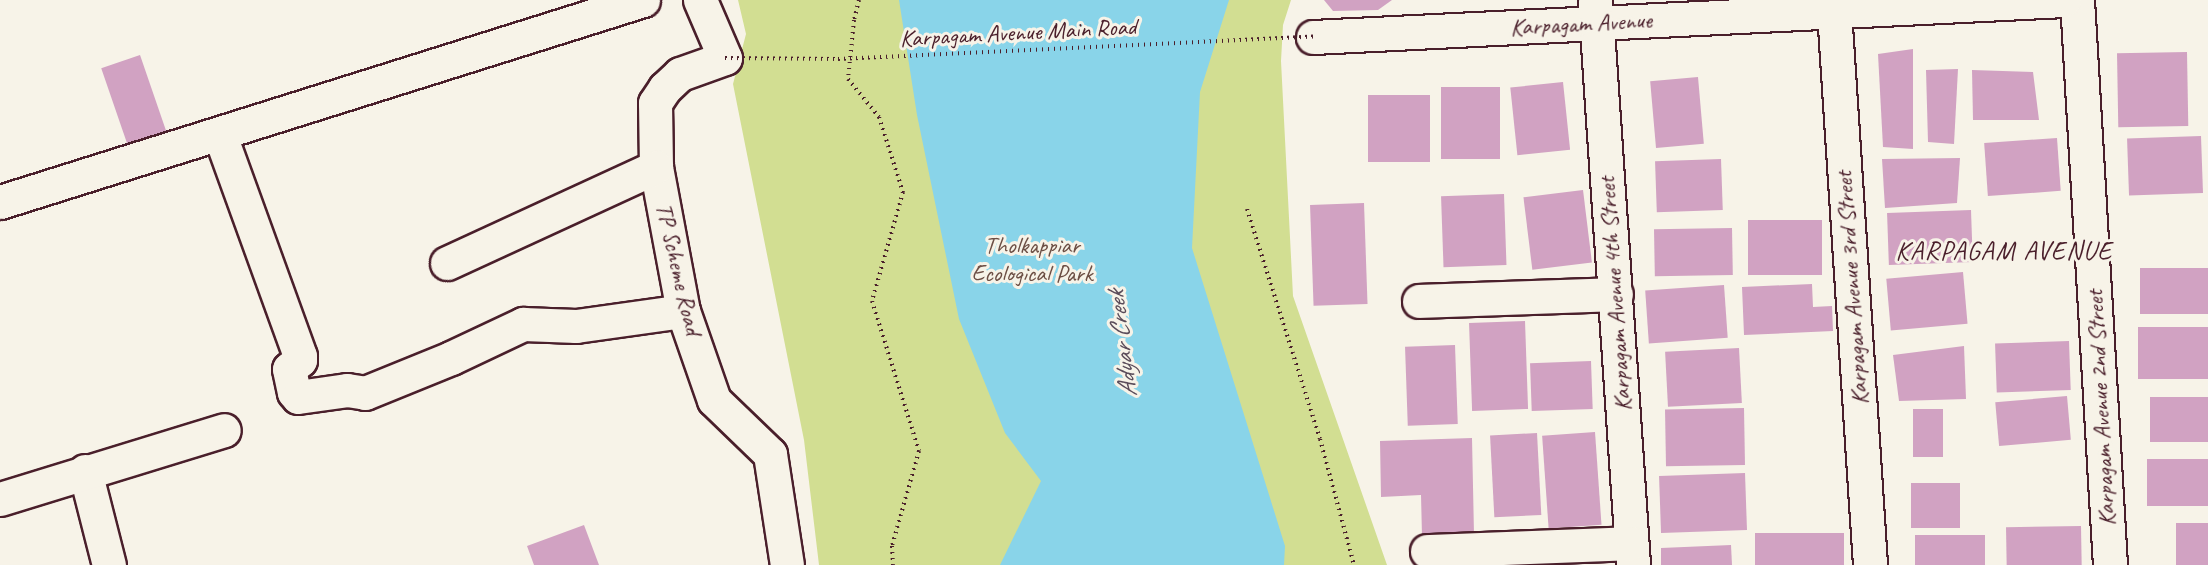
<!DOCTYPE html>
<html>
<head>
<meta charset="utf-8">
<style>
	body { margin:0 }
	#map { position:relative; width:2208px; height:565px; overflow:hidden; background:#f7f3e8; font-family:Caveat,sans-serif }
	div>[style] { position:absolute }
	[style*='--x'] { left:calc(var(--x)*1px); top:calc(var(--y)*1px); width:calc(var(--w)*1px); rotate:calc(var(--a)*1deg) }
	.green>* { inset:0; background:#d2de92 }
	.water>* { inset:0; background:#89d4e9 }
	.building>* { inset:0; background:#d1a2c2; transform-origin:0 0 }
	.path>* { height:4px; margin-top:-2px; transform-origin:0; background:repeating-linear-gradient(90deg,#4a1f2b 0 1.5px,transparent 0 6px) }
	.roads { filter:drop-shadow(2px 0 #4a1f2b) drop-shadow(-2px 0 #4a1f2b) drop-shadow(0 2px #4a1f2b) drop-shadow(0 -2px #4a1f2b) }
	.minor>* { height:33px; margin:-16.5px; padding:0 16.5px; transform-origin:16.5px; border-radius:16.5px; background:#f7f3e8 }
	.tertiary>* { height:33px; margin:-16.5px; padding:0 16.5px; transform-origin:16.5px; border-radius:16.5px; background:#f7f3e8 }
	.path-bridge>* { height:4px; margin-top:-2px; transform-origin:0; background:repeating-linear-gradient(90deg,#4a1f2b 0 1.5px,transparent 0 6px) }
	span { translate:-50% -50%; white-space:nowrap; text-align:center; line-height:1.15; -webkit-text-stroke:6px #f7f3e8; paint-order:stroke }
	.street-label { font-size:24px; color:#4a1f2b }
	.park-label { font-size:24px; color:#6c4f45 }
	.neighbourhood-label { font-size:26px; color:#4a1f2b; letter-spacing:1.5px }
	.water-label { font-size:26px; color:#5a4c5a; font-style:italic }
</style>
</head>
<body>
<div id="map">
	<div class="green">
		<div style="clip-path:polygon(738px 0,1291px 0,1283px 25px,1281px 61px,1293px 296px,1387px 565px,819px 565px,804px 440px,733px 84px,746px 34px)"></div>
	</div>
	<div class="water">
		<div style="clip-path:polygon(899px 0,1229px 0,1200px 92px,1192px 248px,1285px 546px,1284px 565px,1000px 565px,1041px 481px,1005px 433px,959px 319px,917px 115px)"></div>
	</div>
	<div class="building">
		<div style="clip-path:polygon(1324px 0,1392px 0,1378px 10px,1333px 11px)"></div>
		<div style="clip-path:polygon(1913px 49px,1913px 149px,1883px 147px,1878px 54px)"></div>
		<div style="left:2187px;top:52px;width:74px;height:70px;rotate:89deg"></div>
		<div style="left:140px;top:55px;width:84px;height:41px;rotate:71deg"></div>
		<div style="clip-path:polygon(1958px 69px,1954px 144px,1928px 142px,1926px 70px)"></div>
		<div style="clip-path:polygon(1972px 70px,2033px 72px,2039px 120px,1973px 120px)"></div>
		<div style="left:1698px;top:77px;width:67px;height:48px;rotate:85deg"></div>
		<div style="left:1563px;top:82px;width:68px;height:53px;rotate:84deg"></div>
		<div style="left:1500px;top:87px;width:72px;height:59px;rotate:90deg"></div>
		<div style="left:1430px;top:95px;width:67px;height:62px;rotate:90deg"></div>
		<div style="left:2201px;top:136px;width:57px;height:74px;rotate:88deg"></div>
		<div style="left:2057px;top:138px;width:53px;height:73px;rotate:86deg"></div>
		<div style="clip-path:polygon(1960px 158px,1957px 203px,1885px 208px,1882px 159px)"></div>
		<div style="left:1721px;top:159px;width:51px;height:66px;rotate:88deg"></div>
		<div style="left:1583px;top:190px;width:73px;height:60px;rotate:83deg"></div>
		<div style="left:1504px;top:194px;width:71px;height:63px;rotate:88deg"></div>
		<div style="left:1364px;top:203px;width:101px;height:54px;rotate:88deg"></div>
		<div style="left:1971px;top:210px;width:52px;height:84px;rotate:88deg"></div>
		<div style="left:1822px;top:220px;width:55px;height:74px;rotate:90deg"></div>
		<div style="left:1732px;top:228px;width:47px;height:78px;rotate:89deg"></div>
		<div style="left:2208px;top:268px;width:46px;height:68px;rotate:90deg"></div>
		<div style="left:1963px;top:272px;width:52px;height:77px;rotate:85deg"></div>
		<div style="clip-path:polygon(1812px 284px,1813px 307px,1832px 306px,1833px 331px,1744px 335px,1742px 287px)"></div>
		<div style="left:1724px;top:285px;width:53px;height:79px;rotate:86deg"></div>
		<div style="left:1525px;top:321px;width:88px;height:56px;rotate:88deg"></div>
		<div style="left:2208px;top:327px;width:52px;height:70px;rotate:90deg"></div>
		<div style="left:2069px;top:341px;width:49px;height:74px;rotate:88deg"></div>
		<div style="left:1455px;top:345px;width:79px;height:50px;rotate:88deg"></div>
		<div style="clip-path:polygon(1964px 346px,1966px 399px,1899px 401px,1893px 355px)"></div>
		<div style="left:1739px;top:348px;width:55px;height:74px;rotate:87deg"></div>
		<div style="left:1591px;top:361px;width:48px;height:61px;rotate:88deg"></div>
		<div style="left:2067px;top:396px;width:44px;height:72px;rotate:85deg"></div>
		<div style="left:2208px;top:397px;width:45px;height:58px;rotate:90deg"></div>
		<div style="left:1744px;top:408px;width:57px;height:79px;rotate:89deg"></div>
		<div style="left:1913px;top:409px;width:30px;height:48px"></div>
		<div style="left:1595px;top:432px;width:93px;height:53px;rotate:86deg"></div>
		<div style="left:1537px;top:433px;width:82px;height:47px;rotate:87deg"></div>
		<div style="clip-path:polygon(1472px 438px,1474px 534px,1422px 536px,1421px 495px,1381px 497px,1380px 441px)"></div>
		<div style="left:2208px;top:459px;width:47px;height:61px;rotate:90deg"></div>
		<div style="left:1745px;top:473px;width:57px;height:86px;rotate:88deg"></div>
		<div style="left:1911px;top:483px;width:49px;height:45px"></div>
		<div style="left:2208px;top:523px;width:42px;height:32px;rotate:90deg"></div>
		<div style="clip-path:polygon(584px 525px,599px 565px,534px 565px,527px 546px)"></div>
		<div style="left:2081px;top:526px;width:39px;height:75px;rotate:89deg"></div>
		<div style="left:1844px;top:533px;width:32px;height:89px;rotate:90deg"></div>
		<div style="left:1915px;top:535px;width:70px;height:30px"></div>
		<div style="clip-path:polygon(1731px 545px,1732px 565px,1661px 565px,1661px 548px)"></div>
	</div>
	<div class="path">
		<div style="--x:859;--y:0;--w:21;--a:104"></div>
		<div style="--x:854;--y:20;--w:59;--a:95.8"></div>
		<div style="--x:848;--y:79;--w:49;--a:50.8"></div>
		<div style="--x:879;--y:117;--w:79;--a:72.3"></div>
		<div style="--x:903;--y:192;--w:113;--a:105.9"></div>
		<div style="--x:872;--y:301;--w:157;--a:72.6"></div>
		<div style="--x:919;--y:451;--w:99;--a:105.9"></div>
		<div style="--x:892;--y:546;--w:19;--a:87"></div>
		<div style="--x:1247;--y:209;--w:241;--a:72.4"></div>
		<div style="--x:1320;--y:439;--w:131;--a:74.9"></div>
	</div>
	<div class="roads">
		<div class="minor">
			<div style="--x:700;--y:0;--w:63;--a:66.7"></div>
			<div style="--x:725;--y:58;--w:48;--a:160.4"></div>
			<div style="--x:680;--y:74;--w:21;--a:137"></div>
			<div style="--x:665;--y:88;--w:18;--a:124"></div>
			<div style="--x:655;--y:103;--w:64;--a:89.1"></div>
			<div style="--x:656;--y:167;--w:147;--a:79.4"></div>
			<div style="--x:683;--y:311;--w:94;--a:70.8"></div>
			<div style="--x:714;--y:400;--w:78;--a:44"></div>
			<div style="--x:770;--y:454;--w:112;--a:81.3"></div>
			<div style="--x:1595;--y:0;--w:566;--a:86.15"></div>
			<div style="--x:2077;--y:0;--w:566;--a:86.66"></div>
			<div style="--x:1834;--y:11;--w:555;--a:86.28"></div>
			<div style="--x:220;--y:135;--w:235;--a:70.1"></div>
			<div style="--x:300;--y:356;--w:4;--a:90"></div>
			<div style="--x:300;--y:360;--w:14;--a:141"></div>
			<div style="--x:289;--y:369;--w:24;--a:78"></div>
			<div style="--x:294;--y:392;--w:6;--a:51"></div>
			<div style="--x:298;--y:397;--w:49;--a:-8.1"></div>
			<div style="--x:347;--y:390;--w:18;--a:9"></div>
			<div style="--x:365;--y:393;--w:93;--a:-22.1"></div>
			<div style="--x:451;--y:358;--w:80;--a:-25.3"></div>
			<div style="--x:523;--y:324;--w:53;--a:2.2"></div>
			<div style="--x:576;--y:326;--w:108;--a:-8"></div>
			<div style="--x:0;--y:202;--w:674;--a:-17.44"></div>
			<div style="--x:447;--y:263;--w:230;--a:-24.7"></div>
			<div style="--x:1419;--y:301;--w:197;--a:-2"></div>
			<div style="--x:85;--y:471;--w:97;--a:75.7"></div>
			<div style="--x:0;--y:499;--w:234;--a:-17.1"></div>
			<div style="--x:1427;--y:551;--w:204;--a:-2.2"></div>
		</div>
		<div class="tertiary">
			<div style="--x:1313;--y:37;--w:752;--a:-2.82"></div>
		</div>
	</div>
	<div class="path-bridge">
		<div style="--x:725;--y:58;--w:113;--a:0.5"></div>
		<div style="--x:838;--y:59;--w:476;--a:-2.7"></div>
	</div>
	<div class="street-label">
		<span style="left:1581px;top:24px;rotate:-3deg">Karpagam Avenue</span>
		<span style="left:1018px;top:33px;rotate:-3deg">Karpagam Avenue Main Road</span>
		<span style="left:678px;top:269px;rotate:77deg">TP Scheme Road</span>
		<span style="left:1852px;top:288px;rotate:-94deg">Karpagam Avenue 3rd Street</span>
		<span style="left:1615px;top:294px;rotate:-94deg">Karpagam Avenue 4th Street</span>
		<span style="left:2101px;top:408px;rotate:-93deg">Karpagam Avenue 2nd Street</span>
	</div>
	<div class="park-label">
		<span style="left:1032px;top:260px">Tholkappiar<br>Ecological Park</span>
	</div>
	<div class="neighbourhood-label">
		<span style="left:2004px;top:251px">KARPAGAM AVENUE</span>
	</div>
	<div class="water-label">
		<span style="left:1122px;top:344px;rotate:-97deg">Adyar Creek</span>
	</div>
</div>
</body>
</html>
